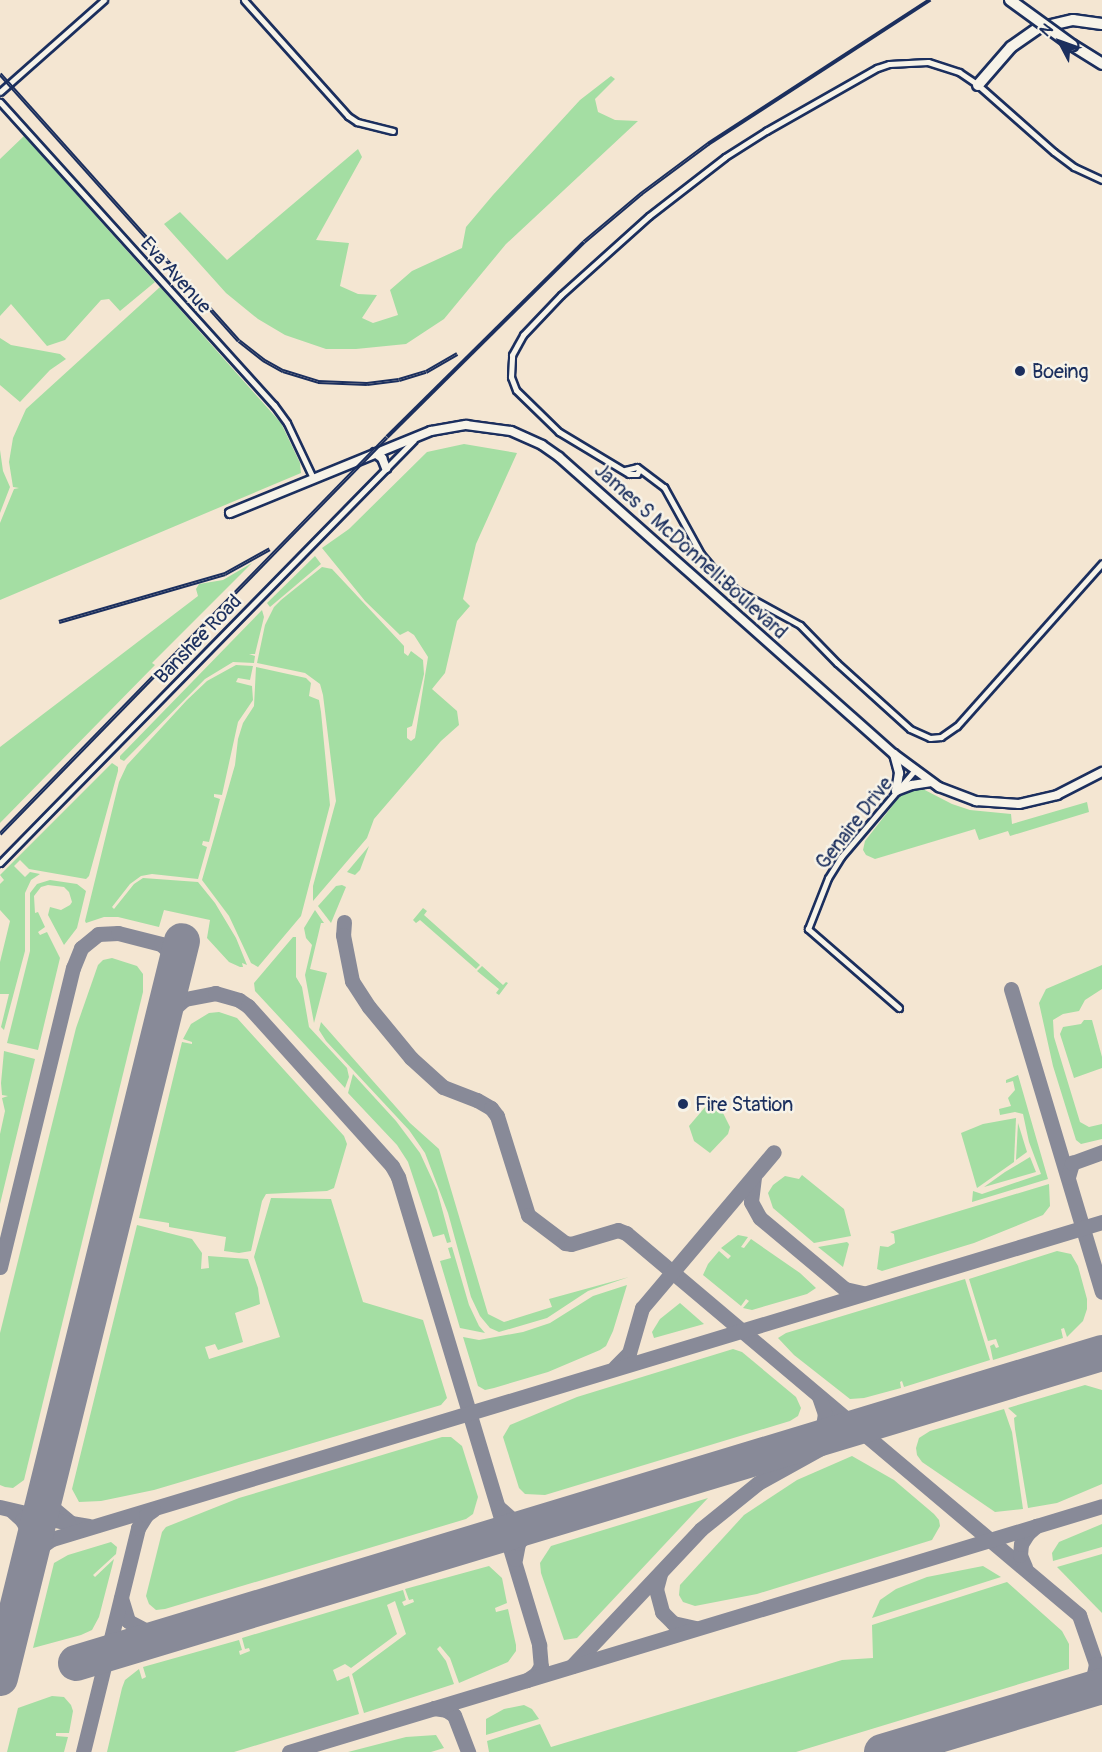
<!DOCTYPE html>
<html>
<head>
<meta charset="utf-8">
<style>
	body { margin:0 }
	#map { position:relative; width:1102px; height:1752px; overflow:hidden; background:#f4e6d2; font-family:Pangolin,sans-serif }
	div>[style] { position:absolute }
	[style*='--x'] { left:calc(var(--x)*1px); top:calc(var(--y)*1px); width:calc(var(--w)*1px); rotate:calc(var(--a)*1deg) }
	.green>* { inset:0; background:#a4dea3 }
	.taxiway>* { height:15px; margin:-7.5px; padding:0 7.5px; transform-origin:7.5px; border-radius:7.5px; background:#888a98 }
	.runway>* { height:36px; margin:-18px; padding:0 18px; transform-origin:18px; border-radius:18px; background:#888a98 }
	.roads { filter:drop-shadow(2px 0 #1b2f5e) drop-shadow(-2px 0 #1b2f5e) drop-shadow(0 2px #1b2f5e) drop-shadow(0 -2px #1b2f5e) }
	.minor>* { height:5px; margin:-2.5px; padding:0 2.5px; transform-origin:2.5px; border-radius:2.5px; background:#f7f3e8 }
	.primary>* { height:8px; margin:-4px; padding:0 4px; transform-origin:4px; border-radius:4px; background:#f7f3e8 }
	.motorway>* { height:10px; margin:-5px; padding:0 5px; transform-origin:5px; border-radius:5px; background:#f7f3e8 }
	.rail>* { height:4px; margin-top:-2px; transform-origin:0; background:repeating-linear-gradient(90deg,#f7f3e8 0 4.5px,#1b2f5e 0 9px); box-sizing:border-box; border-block:2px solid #1b2f5e }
	.bridges { filter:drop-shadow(2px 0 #1b2f5e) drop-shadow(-2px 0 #1b2f5e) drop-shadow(0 2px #1b2f5e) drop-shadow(0 -2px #1b2f5e) }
	.motorway-bridge>* { height:10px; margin:-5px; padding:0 5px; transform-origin:5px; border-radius:5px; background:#f7f3e8 }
	.dots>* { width:16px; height:16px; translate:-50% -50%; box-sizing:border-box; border:3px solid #f7f3e8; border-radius:50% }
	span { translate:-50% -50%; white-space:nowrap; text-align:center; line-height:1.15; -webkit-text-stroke:5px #f7f3e8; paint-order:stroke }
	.street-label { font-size:20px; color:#1b2f5e }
	.poi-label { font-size:20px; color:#1b2f5e }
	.left { translate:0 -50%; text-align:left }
	.north { position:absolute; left:1030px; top:12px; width:60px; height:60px; -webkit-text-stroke:4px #f7f3e8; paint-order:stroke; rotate:311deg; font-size:16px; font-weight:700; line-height:24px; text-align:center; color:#1b2f5e }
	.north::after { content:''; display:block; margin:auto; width:21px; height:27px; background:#1b2f5e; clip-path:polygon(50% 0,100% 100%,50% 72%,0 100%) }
</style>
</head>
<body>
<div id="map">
	<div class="green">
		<div style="clip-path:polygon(611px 76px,615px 79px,595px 99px,598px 112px,615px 120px,638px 121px,506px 244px,444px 319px,406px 344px,356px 349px,326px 349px,285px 335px,258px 319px,226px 293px,164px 224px,180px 212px,227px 260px,358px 149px,362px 157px,316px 240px,349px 243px,340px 286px,358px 294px,377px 295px,362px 318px,373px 323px,398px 315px,390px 290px,412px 271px,462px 248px,466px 227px,493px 195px,580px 100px)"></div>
		<div style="clip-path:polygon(24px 136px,155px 282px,120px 311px,109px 299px,101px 300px,65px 340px,47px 346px,11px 304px,0 316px,0 159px)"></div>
		<div style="clip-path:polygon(160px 287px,281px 423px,300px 463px,301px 473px,0 600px,0 523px,14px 489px,19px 488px,13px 487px,9px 462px,13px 438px,26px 409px)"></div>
		<div style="clip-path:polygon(0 338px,11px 345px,60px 354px,66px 359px,50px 370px,20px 402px,0 385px)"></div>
		<div style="clip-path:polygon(464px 444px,517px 453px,476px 544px,463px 599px,470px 606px,457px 621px,445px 673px,432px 689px,457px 711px,459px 725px,441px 741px,374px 819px,367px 838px,313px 901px,313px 886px,336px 801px,323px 695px,320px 684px,305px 673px,257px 663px,265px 625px,274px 607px,281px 600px,322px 567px,332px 569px,404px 646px,404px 653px,408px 656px,411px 651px,423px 660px,424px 674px,412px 726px,407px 728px,407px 738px,411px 741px,415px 738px,428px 657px,414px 635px,408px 631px,400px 635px,365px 601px,322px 548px,349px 529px,427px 452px)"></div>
		<div style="clip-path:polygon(0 450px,3px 471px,10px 487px,0 513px)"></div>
		<div style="clip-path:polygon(315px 556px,321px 564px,270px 607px,267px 603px)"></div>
		<div style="clip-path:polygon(252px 563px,152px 663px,155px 665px,0 823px,0 747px,198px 596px,196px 589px,199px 584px,223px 580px)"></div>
		<div style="clip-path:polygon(262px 610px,264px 617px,255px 654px,249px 654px,255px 656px,254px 663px,233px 662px,205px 679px,124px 761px,120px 759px,120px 756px)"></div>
		<div style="clip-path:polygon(236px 665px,253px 666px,250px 680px,238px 678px,236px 682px,252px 686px,253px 700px,238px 722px,222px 795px,214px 794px,214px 797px,220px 799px,209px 842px,203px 841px,202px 845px,207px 847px,198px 879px,152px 874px,141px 876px,130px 884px,112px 907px,114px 909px,134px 884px,143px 878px,198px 882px,215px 903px,236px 938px,247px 965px,242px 963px,243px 967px,240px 967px,229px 962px,207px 938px,210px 920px,164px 910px,159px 927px,118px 917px,104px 917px,86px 923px,85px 921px,119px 782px,127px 765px,187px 700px,207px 681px)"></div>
		<div style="clip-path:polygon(256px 667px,306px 678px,311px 683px,309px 696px,319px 700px,321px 712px,330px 805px,301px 916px,258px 967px,251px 963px,229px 916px,202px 880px,235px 765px,238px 739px,243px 723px,254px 706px)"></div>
		<div style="clip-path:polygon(112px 763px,118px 767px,118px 771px,89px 876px,86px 879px,29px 869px,20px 860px,14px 866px,25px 877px,30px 872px,40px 874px,31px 880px,25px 893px,25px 951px,4px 1030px,1px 1027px,9px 994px,0 994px,0 962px,10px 921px,0 910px,0 884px,4px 880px,0 875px)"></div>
		<div style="clip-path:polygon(919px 787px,952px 804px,970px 810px,1011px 814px,1012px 824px,1087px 802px,1089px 812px,1010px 836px,1008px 831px,979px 840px,975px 829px,875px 859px,866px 855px,863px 850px,865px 841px,904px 791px)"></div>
		<div style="clip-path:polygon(369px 846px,360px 870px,355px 875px,347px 872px)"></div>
		<div style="clip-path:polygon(50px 880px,77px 884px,86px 891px,77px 928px,64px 945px,48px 915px,50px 907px,61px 910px,70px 905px,72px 902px,69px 892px,64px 887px,48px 885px,41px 887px,34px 896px,35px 913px,38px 912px,45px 927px,38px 932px,40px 935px,47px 932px,60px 958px,38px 1050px,7px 1043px,30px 951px,30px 893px,37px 884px)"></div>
		<div style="clip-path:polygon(342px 885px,346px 887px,331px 923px,318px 906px,336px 886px)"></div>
		<div style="clip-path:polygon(423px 908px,427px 911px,424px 915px,480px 965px,476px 969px,420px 920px,416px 923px,413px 920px)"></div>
		<div style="clip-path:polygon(315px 910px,324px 923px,321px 923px,310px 969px,327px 973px,314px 1023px,305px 975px,312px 945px,306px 938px,304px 928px)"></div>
		<div style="clip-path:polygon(293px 937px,296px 937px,296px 977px,302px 987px,309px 1027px,347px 1068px,349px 1077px,345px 1088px,255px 991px,254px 983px)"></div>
		<div style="clip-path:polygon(112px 958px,137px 966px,143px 974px,143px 992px,24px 1480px,13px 1488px,5px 1487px,0 1485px,0 1333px,76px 1028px,98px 965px,103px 960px)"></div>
		<div style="clip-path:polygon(1102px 965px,1102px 989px,1085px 1000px,1079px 1011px,1063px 1014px,1053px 1020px,1054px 1037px,1080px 1122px,1089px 1127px,1102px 1124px,1102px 1139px,1081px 1144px,1076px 1140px,1053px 1066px,1039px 1003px,1046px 989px)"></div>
		<div style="clip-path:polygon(482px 966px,503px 985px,506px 982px,508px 983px,499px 995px,496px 993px,499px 989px,477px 971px)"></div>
		<div style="clip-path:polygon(219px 1012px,237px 1018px,344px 1136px,347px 1144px,334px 1188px,327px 1191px,266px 1194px,262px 1201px,251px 1251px,239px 1253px,224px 1251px,226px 1237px,169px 1227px,169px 1223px,139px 1218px,182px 1042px,192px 1044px,192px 1042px,183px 1039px,191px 1024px,209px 1013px)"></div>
		<div style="clip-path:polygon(1084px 1020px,1092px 1020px,1102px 1057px,1102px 1068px,1074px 1078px,1060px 1034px,1063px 1027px,1081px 1024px)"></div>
		<div style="clip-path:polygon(321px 1022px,410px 1123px,439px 1149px,488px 1314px,504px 1322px,552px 1307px,549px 1299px,629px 1277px,588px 1291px,547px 1318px,499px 1332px,490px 1328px,480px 1316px,471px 1297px,448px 1213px,425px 1153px,409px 1130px,326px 1041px,319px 1030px)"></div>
		<div style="clip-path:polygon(4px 1051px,35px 1059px,0 1204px,0 1134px,5px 1111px,2px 1098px,8px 1096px,2px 1095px,1px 1083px)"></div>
		<div style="clip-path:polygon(353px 1074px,396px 1121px,420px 1153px,437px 1190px,451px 1242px,447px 1243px,444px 1234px,433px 1237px,408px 1162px,397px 1145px,348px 1093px)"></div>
		<div style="clip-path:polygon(1018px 1075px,1048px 1179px,972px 1202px,973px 1191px,982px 1194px,1041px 1174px,1029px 1142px,1023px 1114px,1015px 1112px,1000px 1115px,999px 1109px,1011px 1106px,1008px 1098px,1015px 1090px,1013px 1081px,1006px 1083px,1006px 1080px)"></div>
		<div style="clip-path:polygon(706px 1106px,720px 1107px,730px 1127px,728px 1134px,710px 1153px,694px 1141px,689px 1126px)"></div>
		<div style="clip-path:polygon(1016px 1118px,1014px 1162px,977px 1188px,961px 1133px,983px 1124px)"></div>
		<div style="clip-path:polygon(1018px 1123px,1027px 1152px,1016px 1160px)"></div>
		<div style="clip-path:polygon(1030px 1157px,1036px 1172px,984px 1187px,1005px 1172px)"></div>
		<div style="clip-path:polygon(802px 1175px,844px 1209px,851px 1236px,814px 1243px,773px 1208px,768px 1193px,773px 1185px,785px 1176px,799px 1179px)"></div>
		<div style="clip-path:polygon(1049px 1184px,1050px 1206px,1043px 1215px,974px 1243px,882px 1271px,877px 1269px,880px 1246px,888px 1247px,895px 1243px,894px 1234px,890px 1232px)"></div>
		<div style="clip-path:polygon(271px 1198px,331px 1199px,363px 1302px,423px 1320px,447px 1398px,441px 1405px,154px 1490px,101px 1501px,79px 1502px,72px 1489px,137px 1225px,192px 1239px,202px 1253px,201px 1269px,209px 1268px,208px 1256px,248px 1259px,258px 1288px,260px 1304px,235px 1313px,243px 1342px,218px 1350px,215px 1344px,205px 1347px,209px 1359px,280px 1337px,254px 1257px)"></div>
		<div style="clip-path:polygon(738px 1235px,748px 1237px,741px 1247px,744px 1248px,751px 1239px,800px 1273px,816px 1288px,807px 1294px,752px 1310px,743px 1308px,749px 1301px,746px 1299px,741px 1306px,703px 1275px,708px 1264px,719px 1251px,728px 1259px,731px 1256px,721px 1248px)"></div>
		<div style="clip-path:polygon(847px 1242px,849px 1244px,843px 1267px,818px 1247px)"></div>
		<div style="clip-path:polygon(452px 1247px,469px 1305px,479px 1326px,485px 1333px,460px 1328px,440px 1261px,451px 1258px,448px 1248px)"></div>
		<div style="clip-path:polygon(1057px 1251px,1071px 1254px,1078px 1266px,1087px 1299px,1087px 1309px,1083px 1321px,1067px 1337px,1064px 1328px,1061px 1329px,1063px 1338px,993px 1360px,990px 1346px,994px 1344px,996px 1348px,999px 1347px,996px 1339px,988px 1341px,969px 1279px)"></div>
		<div style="clip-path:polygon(965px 1279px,990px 1360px,904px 1387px,902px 1381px,900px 1382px,901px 1388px,864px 1398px,850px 1399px,794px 1355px,778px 1338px,786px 1333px)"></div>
		<div style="clip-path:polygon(627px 1285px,613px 1331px,606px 1346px,600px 1350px,548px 1372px,494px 1388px,485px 1390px,478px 1386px,463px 1337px,479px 1340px,523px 1332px,550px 1323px,593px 1296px)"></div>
		<div style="clip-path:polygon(680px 1303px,704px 1324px,654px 1338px,652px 1332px,660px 1319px)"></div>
		<div style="clip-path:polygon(733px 1349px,742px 1352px,796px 1397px,801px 1408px,798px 1416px,790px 1421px,545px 1495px,525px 1494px,519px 1488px,503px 1437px,510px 1425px,577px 1397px)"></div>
		<div style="clip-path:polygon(1085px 1385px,1102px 1390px,1102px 1484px,1057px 1503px,1028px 1508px,1015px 1429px,1014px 1418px,1017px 1416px,1008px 1408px)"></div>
		<div style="clip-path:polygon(1004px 1409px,1012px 1432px,1023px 1509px,995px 1512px,922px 1462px,917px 1455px,916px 1448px,919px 1438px,930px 1431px)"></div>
		<div style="clip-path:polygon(442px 1437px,451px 1437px,462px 1446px,478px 1497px,473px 1514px,466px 1519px,165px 1609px,156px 1610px,149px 1604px,146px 1596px,162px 1532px,166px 1527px,239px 1498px)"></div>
		<div style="clip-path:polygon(852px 1456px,894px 1480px,934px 1514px,939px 1520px,940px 1526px,932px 1540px,757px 1594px,695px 1606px,683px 1602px,679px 1595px,680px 1585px,744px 1515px,797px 1480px)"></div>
		<div style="clip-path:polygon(708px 1498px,577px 1638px,564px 1640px,541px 1573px,540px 1563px,551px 1546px)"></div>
		<div style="clip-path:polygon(1102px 1524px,1102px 1547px,1053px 1561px,1052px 1553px,1059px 1542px)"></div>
		<div style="clip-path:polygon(111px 1542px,117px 1547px,116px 1554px,93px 1575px,95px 1577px,114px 1559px,99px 1617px,92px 1630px,81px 1635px,33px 1648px,54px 1563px,68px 1555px)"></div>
		<div style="clip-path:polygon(1102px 1554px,1102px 1613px,1057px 1567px)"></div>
		<div style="clip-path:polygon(489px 1566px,502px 1578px,507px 1603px,495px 1608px,496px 1612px,508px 1609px,516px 1645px,516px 1651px,508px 1662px,459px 1683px,450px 1658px,440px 1646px,437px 1649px,446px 1661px,454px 1684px,364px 1713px,352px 1674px,406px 1634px,395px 1601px,387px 1605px,397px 1634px,351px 1668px,345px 1664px,333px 1670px,337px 1681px,349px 1676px,359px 1714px,234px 1752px,107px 1752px,122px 1688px,125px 1680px,139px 1669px,142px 1679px,146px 1677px,143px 1667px,239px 1640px,242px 1650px,239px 1651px,240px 1655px,250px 1651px,249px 1648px,245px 1649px,242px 1638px,403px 1590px,406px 1600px,402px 1602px,404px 1606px,414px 1602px,413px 1599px,409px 1600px,405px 1589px)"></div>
		<div style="clip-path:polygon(983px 1566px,1001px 1577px,872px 1618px,880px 1600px,896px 1589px,927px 1577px)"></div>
		<div style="clip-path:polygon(1007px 1582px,1062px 1631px,1069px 1644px,1069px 1669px,796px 1752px,489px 1752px,487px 1741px,540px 1724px,551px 1747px,842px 1660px,873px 1658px,872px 1625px)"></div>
		<div style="clip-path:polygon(52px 1696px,64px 1697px,71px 1705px,73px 1711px,69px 1733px,56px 1733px,56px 1736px,68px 1737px,64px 1752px,7px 1752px,18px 1708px)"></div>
		<div style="clip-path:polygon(524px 1705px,532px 1709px,539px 1719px,486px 1735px,486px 1719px,504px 1709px)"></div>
		<div style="clip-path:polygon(436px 1735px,444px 1748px,431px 1752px,348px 1752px,406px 1737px)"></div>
	</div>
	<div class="taxiway">
		<div style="--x:344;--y:922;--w:13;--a:94"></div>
		<div style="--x:343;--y:935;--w:47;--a:78.9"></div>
		<div style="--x:352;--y:981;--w:31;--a:57"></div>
		<div style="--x:369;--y:1007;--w:66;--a:50.5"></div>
		<div style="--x:411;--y:1058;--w:43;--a:42.2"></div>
		<div style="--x:443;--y:1087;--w:36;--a:21"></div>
		<div style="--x:477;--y:1100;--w:16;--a:30"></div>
		<div style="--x:491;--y:1108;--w:10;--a:53"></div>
		<div style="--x:497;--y:1116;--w:104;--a:72.6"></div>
		<div style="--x:528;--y:1215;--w:46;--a:37.1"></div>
		<div style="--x:565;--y:1243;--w:6;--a:9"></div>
		<div style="--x:571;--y:1244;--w:49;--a:-16.6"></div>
		<div style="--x:618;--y:1230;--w:9;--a:21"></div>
		<div style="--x:626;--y:1233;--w:593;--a:40.14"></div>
		<div style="--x:1079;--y:1615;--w:52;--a:70.9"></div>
		<div style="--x:1096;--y:1664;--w:10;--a:53"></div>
		<div style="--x:1011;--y:989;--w:316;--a:73.3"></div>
		<div style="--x:158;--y:1034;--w:26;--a:-61"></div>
		<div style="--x:171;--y:1011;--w:18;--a:-41"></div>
		<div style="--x:185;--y:999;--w:31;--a:-11"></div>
		<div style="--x:215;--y:993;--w:25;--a:16"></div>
		<div style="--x:239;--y:1000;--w:11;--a:34"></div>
		<div style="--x:248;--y:1006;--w:215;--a:48"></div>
		<div style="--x:392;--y:1166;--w:13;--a:61"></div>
		<div style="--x:398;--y:1177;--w:489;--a:73.2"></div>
		<div style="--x:539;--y:1645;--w:21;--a:85"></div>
		<div style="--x:541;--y:1666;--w:9;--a:122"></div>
		<div style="--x:536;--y:1674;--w:11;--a:146"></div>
		<div style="--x:754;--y:1177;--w:25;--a:97"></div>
		<div style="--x:751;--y:1202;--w:18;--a:61"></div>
		<div style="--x:760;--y:1218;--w:111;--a:39.9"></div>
		<div style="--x:845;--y:1289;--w:18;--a:13"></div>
		<div style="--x:1068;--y:1177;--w:15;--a:-74"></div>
		<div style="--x:1072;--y:1163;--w:32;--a:-20"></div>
		<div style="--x:0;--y:1267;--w:308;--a:-76.3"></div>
		<div style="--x:73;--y:968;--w:22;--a:-68"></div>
		<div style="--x:81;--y:948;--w:22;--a:-39"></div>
		<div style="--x:98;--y:934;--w:20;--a:-3"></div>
		<div style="--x:118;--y:933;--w:44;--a:14.3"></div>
		<div style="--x:161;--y:944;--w:11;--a:45"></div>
		<div style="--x:169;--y:952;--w:18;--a:71"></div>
		<div style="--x:1092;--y:1356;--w:13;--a:-42"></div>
		<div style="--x:615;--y:1367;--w:20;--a:-45"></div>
		<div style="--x:629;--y:1353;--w:47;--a:-73.9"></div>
		<div style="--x:642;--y:1308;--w:204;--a:-49.8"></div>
		<div style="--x:804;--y:1443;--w:14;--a:-30"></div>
		<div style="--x:816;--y:1436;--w:12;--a:-55"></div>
		<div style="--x:823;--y:1426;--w:12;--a:-81"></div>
		<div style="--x:825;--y:1414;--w:18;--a:-109"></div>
		<div style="--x:50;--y:1478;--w:15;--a:98"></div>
		<div style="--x:48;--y:1493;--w:16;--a:72"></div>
		<div style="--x:53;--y:1508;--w:23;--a:40"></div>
		<div style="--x:71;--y:1523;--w:18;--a:9"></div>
		<div style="--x:0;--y:1507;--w:70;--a:13.2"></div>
		<div style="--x:498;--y:1507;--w:18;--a:41"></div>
		<div style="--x:512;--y:1519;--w:10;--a:24"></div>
		<div style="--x:521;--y:1523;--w:13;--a:9"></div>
		<div style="--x:12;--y:1511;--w:13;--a:42"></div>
		<div style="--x:22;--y:1520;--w:13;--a:61"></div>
		<div style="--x:28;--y:1531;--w:28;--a:88"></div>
		<div style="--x:29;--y:1559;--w:11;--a:-52"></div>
		<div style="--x:36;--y:1550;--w:19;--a:-35"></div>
		<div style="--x:52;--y:1539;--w:1097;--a:-16.8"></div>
		<div style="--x:515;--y:1559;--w:16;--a:-79"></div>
		<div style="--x:518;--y:1543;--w:24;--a:-48"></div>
		<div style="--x:1025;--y:1567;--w:13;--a:-113"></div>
		<div style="--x:1020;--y:1555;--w:11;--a:-85"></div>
		<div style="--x:1021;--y:1544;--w:13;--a:-58"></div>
		<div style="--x:1028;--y:1533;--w:11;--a:-41"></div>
		<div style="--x:660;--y:1574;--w:16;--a:105"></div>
		<div style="--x:656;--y:1589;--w:24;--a:75"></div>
		<div style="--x:662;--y:1612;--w:16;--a:45"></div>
		<div style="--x:673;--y:1623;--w:23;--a:13"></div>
		<div style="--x:121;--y:1598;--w:24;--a:73"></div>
		<div style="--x:128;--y:1621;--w:27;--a:28"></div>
		<div style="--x:152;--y:1634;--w:17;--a:3"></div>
		<div style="--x:572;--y:1666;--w:188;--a:-46.7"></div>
		<div style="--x:701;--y:1529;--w:73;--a:-38.9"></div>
		<div style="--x:758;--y:1483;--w:80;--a:-29.1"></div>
		<div style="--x:828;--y:1444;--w:111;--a:-21"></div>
		<div style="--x:1080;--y:1692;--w:15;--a:-37"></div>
		<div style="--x:1092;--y:1683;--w:19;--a:-78"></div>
		<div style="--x:1080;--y:1692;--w:13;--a:4"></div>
		<div style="--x:1093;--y:1693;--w:10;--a:24"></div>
		<div style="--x:434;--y:1708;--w:12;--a:9"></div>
		<div style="--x:446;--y:1710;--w:9;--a:32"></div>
		<div style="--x:454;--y:1715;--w:40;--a:69"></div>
		<div style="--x:83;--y:1752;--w:231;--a:-76.2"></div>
		<div style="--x:138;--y:1528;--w:15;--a:-58"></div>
		<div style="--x:146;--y:1515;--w:9;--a:-36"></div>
		<div style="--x:289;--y:1752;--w:849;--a:-16.83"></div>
	</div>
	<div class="runway">
		<div style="--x:76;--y:1663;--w:1072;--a:-16.81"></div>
		<div style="--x:0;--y:1678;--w:759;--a:-76.13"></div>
		<div style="--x:882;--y:1752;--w:230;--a:-16.7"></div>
	</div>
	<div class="roads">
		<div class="minor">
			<div style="--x:244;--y:0;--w:156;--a:48.1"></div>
			<div style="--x:348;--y:116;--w:11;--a:34"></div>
			<div style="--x:357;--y:122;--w:37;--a:14"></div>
			<div style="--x:0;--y:92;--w:139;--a:-41.5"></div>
			<div style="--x:0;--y:102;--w:409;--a:47.9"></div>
			<div style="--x:274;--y:405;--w:22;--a:54"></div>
			<div style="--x:287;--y:423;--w:61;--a:64.7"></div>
			<div style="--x:625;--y:470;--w:12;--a:-14"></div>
			<div style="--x:637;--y:467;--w:34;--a:37"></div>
			<div style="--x:664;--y:487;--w:77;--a:61.1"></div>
			<div style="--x:701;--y:554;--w:34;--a:50"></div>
			<div style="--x:723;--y:580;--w:19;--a:36"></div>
			<div style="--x:738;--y:591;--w:71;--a:28.7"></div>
			<div style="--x:800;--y:625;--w:53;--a:45.8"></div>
			<div style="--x:837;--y:663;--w:98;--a:42.1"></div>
			<div style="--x:910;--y:729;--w:22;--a:24"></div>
			<div style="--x:930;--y:738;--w:11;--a:-5"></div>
			<div style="--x:941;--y:737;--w:19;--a:-35"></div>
			<div style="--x:957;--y:726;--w:218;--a:-48.3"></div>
			<div style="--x:639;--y:470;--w:4;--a:117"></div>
			<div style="--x:637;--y:474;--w:8;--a:180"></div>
			<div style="--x:629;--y:474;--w:82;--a:-149"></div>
			<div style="--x:559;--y:432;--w:60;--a:-135.7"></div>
			<div style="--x:516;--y:390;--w:14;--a:-111"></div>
			<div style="--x:511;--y:377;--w:22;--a:-87"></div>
			<div style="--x:512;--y:355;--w:23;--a:-61"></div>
			<div style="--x:523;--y:335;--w:55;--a:-46.5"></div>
			<div style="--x:561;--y:295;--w:118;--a:-41.9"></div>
			<div style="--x:649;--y:216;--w:96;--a:-37.8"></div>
			<div style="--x:725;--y:157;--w:49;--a:-32.4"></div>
			<div style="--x:766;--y:131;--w:128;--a:-29.6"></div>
			<div style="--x:877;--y:68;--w:13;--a:-18"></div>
			<div style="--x:889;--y:64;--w:39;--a:-3"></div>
			<div style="--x:928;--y:62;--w:33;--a:18"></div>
			<div style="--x:959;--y:72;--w:23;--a:34"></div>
			<div style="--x:978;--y:85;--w:101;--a:41.4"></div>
			<div style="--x:1054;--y:152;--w:25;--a:37"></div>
			<div style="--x:1074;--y:167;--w:31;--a:25"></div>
			<div style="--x:0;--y:863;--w:592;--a:-45.62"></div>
			<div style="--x:899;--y:1008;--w:121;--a:-139"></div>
			<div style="--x:808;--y:929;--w:55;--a:-68.6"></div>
			<div style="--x:828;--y:878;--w:25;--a:-58"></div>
			<div style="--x:841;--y:857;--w:113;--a:-49.7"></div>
		</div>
		<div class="primary">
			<div style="--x:375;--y:453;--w:9;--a:36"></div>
			<div style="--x:382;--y:458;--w:11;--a:68"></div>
			<div style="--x:230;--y:513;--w:217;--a:-22.2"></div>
			<div style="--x:431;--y:431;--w:36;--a:-10"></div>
			<div style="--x:466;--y:425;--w:45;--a:7.6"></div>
			<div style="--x:511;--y:431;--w:34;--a:24"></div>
			<div style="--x:542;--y:445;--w:21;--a:35"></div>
			<div style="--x:559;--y:457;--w:448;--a:41.6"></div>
			<div style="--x:894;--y:754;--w:56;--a:36.3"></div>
			<div style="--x:939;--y:787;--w:40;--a:21"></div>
			<div style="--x:976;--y:801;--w:43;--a:4"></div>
			<div style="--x:1019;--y:804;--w:39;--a:-13"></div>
			<div style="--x:1057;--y:795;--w:51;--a:-27.1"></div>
			<div style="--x:894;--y:754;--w:20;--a:75"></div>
			<div style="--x:899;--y:773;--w:18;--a:99"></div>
			<div style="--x:896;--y:791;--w:17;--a:-21"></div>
			<div style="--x:912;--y:785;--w:18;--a:-9"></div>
		</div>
		<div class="motorway">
			<div style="--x:1072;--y:45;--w:36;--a:32"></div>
			<div style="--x:978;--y:85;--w:50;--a:-49"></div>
			<div style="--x:1011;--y:47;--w:33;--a:-35"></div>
			<div style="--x:1038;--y:28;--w:36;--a:-13"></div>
			<div style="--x:1073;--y:20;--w:29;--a:8"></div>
		</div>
	</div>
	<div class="rail">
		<div style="--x:0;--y:74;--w:358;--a:48.2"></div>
		<div style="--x:239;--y:341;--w:31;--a:38"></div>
		<div style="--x:263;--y:360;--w:23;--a:29"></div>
		<div style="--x:283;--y:371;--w:37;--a:17"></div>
		<div style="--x:318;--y:382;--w:49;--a:2.3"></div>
		<div style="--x:367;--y:384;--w:32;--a:-7"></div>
		<div style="--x:399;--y:380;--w:28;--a:-17"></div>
		<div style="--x:426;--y:372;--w:36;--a:-30"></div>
		<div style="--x:59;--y:622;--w:173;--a:-16.1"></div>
		<div style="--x:225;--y:574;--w:51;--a:-29.1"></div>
		<div style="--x:0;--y:834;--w:554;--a:-45.73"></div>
		<div style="--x:387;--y:437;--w:277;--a:-44.7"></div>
		<div style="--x:584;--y:242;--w:75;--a:-40.1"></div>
		<div style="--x:641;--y:194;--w:84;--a:-36.7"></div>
		<div style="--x:708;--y:144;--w:265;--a:-33"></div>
	</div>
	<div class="bridges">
		<div class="motorway-bridge">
			<div style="--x:1010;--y:0;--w:77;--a:36"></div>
		</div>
	</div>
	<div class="dots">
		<div style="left:1020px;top:371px;background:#1b2f5e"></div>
		<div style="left:683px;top:1104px;background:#1b2f5e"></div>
	</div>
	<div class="street-label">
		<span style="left:176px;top:275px;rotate:48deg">Eva Avenue</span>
		<span style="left:691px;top:551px;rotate:42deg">James S McDonnell Boulevard</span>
		<span style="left:198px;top:639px;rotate:-46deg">Banshee Road</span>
		<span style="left:854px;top:823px;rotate:-52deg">Genaire Drive</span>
	</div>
	<div class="poi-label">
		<span class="left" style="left:1032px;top:371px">Boeing</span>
		<span class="left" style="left:695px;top:1104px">Fire Station</span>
	</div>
	<div class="north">N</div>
</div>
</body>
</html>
